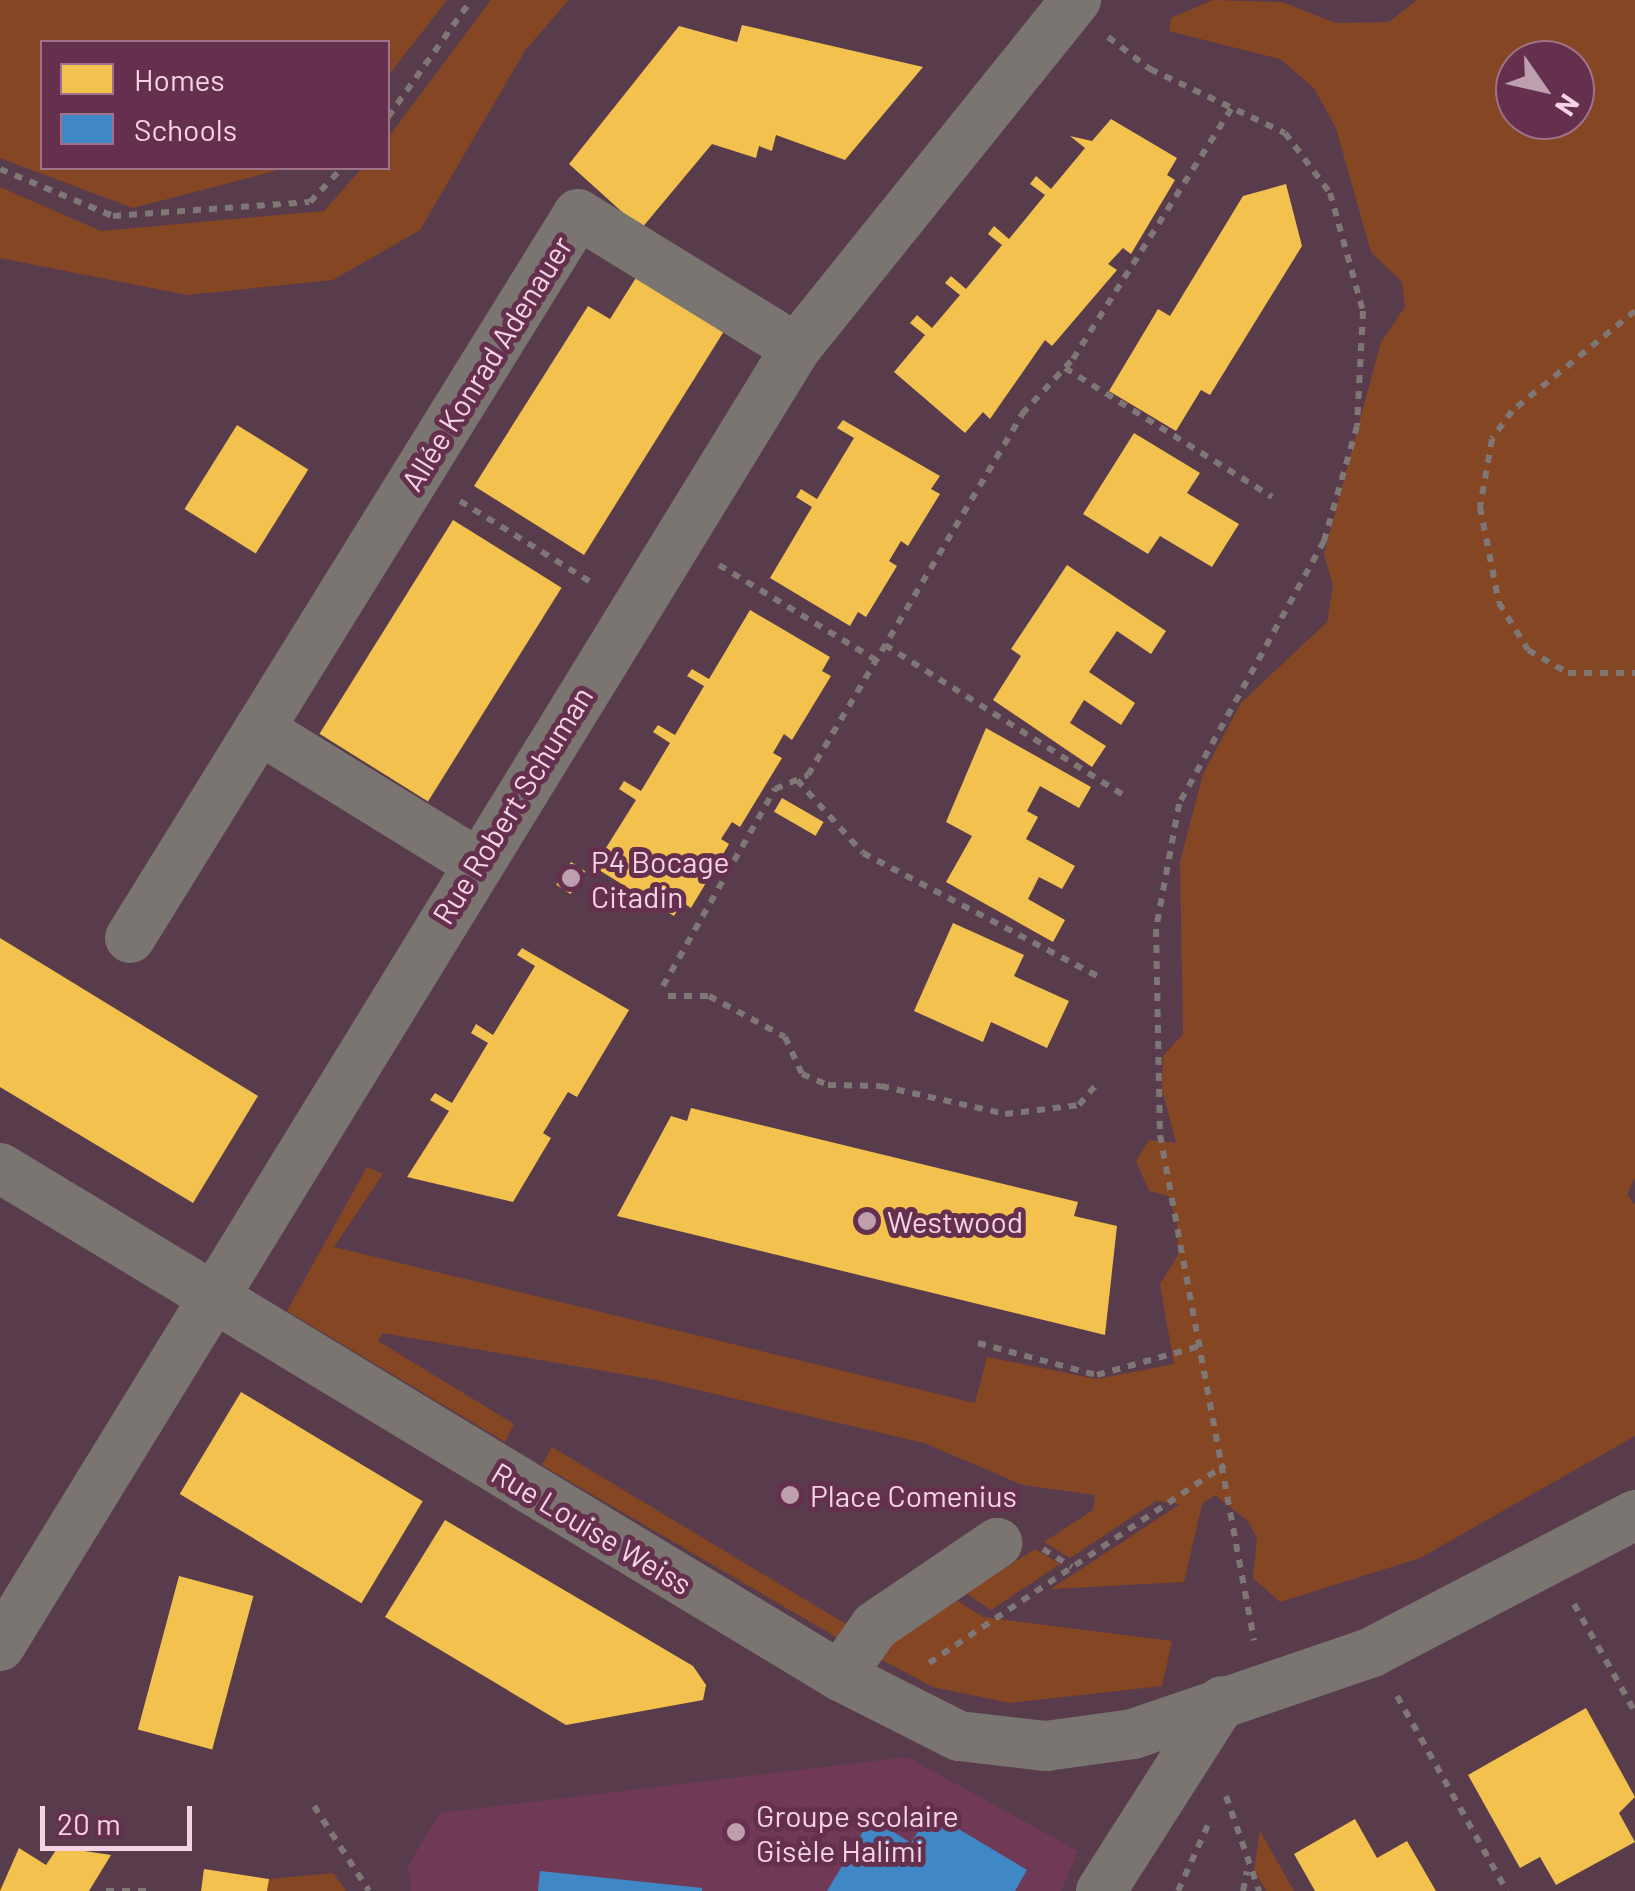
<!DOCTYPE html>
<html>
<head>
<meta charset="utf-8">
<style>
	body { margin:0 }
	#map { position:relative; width:1635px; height:1891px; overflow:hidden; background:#593c4c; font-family:Barlow,sans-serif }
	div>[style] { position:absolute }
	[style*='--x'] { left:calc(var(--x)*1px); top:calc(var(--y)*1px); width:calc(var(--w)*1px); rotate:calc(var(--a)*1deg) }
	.built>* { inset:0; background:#703956 }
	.green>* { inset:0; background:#854623 }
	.homes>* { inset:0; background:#f2c14e; transform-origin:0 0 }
	.schools>* { inset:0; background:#3f88c5 }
	.path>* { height:6px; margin-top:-3px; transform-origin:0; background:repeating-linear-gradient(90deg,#7f7676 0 8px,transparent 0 16px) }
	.minor>* { height:50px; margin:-25px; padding:0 25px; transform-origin:25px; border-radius:25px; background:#7a7570 }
	.dots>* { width:28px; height:28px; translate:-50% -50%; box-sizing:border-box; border:5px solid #65304d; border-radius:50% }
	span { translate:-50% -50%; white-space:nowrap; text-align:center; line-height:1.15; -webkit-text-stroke:10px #65304d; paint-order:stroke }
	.street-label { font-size:30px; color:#f5d4e3 }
	.poi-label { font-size:30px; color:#f5d4e3 }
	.left { translate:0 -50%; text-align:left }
	.legend { position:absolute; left:40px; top:40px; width:350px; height:130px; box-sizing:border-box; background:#65304d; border:2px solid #9f7289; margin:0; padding:12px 18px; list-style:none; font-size:30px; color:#f5d4e3 }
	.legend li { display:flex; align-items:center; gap:20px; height:50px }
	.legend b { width:50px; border:2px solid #9f7289 }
	.north { position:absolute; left:1495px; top:40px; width:100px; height:100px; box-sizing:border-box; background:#65304d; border:2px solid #9f7289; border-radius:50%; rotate:124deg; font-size:28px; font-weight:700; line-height:40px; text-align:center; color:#f5d4e3 }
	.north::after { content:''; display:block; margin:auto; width:35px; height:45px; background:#be9fae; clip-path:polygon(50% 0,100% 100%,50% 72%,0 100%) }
	.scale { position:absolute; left:40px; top:1806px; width:152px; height:45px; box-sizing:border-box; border:5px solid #f5d4e3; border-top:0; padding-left:12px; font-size:30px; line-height:35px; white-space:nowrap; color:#f5d4e3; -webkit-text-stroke:8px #65304d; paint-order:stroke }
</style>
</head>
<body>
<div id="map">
	<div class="built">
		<div style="clip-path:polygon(907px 1757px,1078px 1851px,1061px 1891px,411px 1891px,408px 1866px,440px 1813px)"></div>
	</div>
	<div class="green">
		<div style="clip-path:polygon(0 0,447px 0,388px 76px,388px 42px,42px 42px,42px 168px,287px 168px,133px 208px,0 158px)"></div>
		<div style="clip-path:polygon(491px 0,569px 0,526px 49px,420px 230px,333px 280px,187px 295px,0 258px,0 187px,101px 231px,324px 211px,362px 168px,388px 168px,388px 138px)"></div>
		<div style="clip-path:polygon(evenodd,1213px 0,1282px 2px,1335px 23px,1389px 22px,1417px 0,1635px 0,1635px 1178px,1627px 1195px,1635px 1204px,1635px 1436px,1420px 1558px,1280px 1602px,1253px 1578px,1257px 1538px,1248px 1521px,1215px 1495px,1202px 1504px,1184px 1582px,1051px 1589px,1180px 1504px,1156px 1501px,1070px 1558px,1044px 1542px,1093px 1510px,1095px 1495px,1023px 1485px,924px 1443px,656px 1380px,382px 1333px,378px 1341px,514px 1424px,505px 1442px,287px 1311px,367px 1167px,383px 1174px,334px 1247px,975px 1403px,987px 1357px,1097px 1379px,1174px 1364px,1160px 1284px,1178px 1255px,1177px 1225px,1169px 1196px,1149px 1191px,1136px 1161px,1149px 1140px,1176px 1143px,1162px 1089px,1163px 1056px,1183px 1034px,1180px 862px,1203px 774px,1241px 703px,1327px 622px,1333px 586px,1324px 554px,1381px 342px,1405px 307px,1402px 282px,1371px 252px,1336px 128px,1314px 88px,1280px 59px,1169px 31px,1171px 18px,1213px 0,1515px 60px,1575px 60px,1575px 120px,1515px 120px,1515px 60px)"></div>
		<div style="clip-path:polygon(552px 1447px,851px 1627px,843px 1641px,542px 1465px)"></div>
		<div style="clip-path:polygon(1035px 1549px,1060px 1564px,991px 1610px,966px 1593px)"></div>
		<div style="clip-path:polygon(956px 1600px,983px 1617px,1172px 1641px,1162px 1686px,1010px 1703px,933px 1687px,882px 1660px,893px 1641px)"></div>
		<div style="clip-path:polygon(1260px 1831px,1294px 1891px,1266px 1891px,1254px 1870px)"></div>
		<div style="clip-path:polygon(333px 1873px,346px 1891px,267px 1891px,269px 1879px)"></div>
	</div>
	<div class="homes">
		<div style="clip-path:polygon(742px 25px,923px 67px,845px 160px,776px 135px,772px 151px,759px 146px,756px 158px,712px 144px,641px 229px,569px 164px,679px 26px,737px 42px)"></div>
		<div style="clip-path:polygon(1111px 119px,1177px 158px,1167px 175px,1175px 180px,1131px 254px,1123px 248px,1108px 264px,1117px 270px,1052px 346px,1045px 340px,990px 419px,983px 412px,965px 433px,894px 372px,925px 335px,910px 323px,917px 315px,932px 328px,960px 295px,945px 283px,951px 276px,966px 289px,1002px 245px,988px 234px,994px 226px,1009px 239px,1045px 195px,1030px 184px,1036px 176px,1051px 189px,1085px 148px,1070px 136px,1092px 141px)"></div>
		<div style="clip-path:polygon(1286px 184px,1302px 246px,1210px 395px,1201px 390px,1176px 431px,1109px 391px,1158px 309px,1170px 316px,1243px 196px)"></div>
		<div style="clip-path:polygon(639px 273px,726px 328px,584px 555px,474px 486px,588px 306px,610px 319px)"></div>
		<div style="clip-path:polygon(843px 420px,940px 476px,931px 489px,940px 494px,908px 546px,901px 541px,889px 561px,897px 566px,866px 617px,858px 612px,850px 626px,770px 578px,812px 507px,796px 497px,801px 489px,817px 499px,854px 438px,837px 428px)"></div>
		<div style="left:237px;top:425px;width:84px;height:99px;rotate:32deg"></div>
		<div style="clip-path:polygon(1134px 433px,1200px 473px,1187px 493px,1239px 524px,1212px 567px,1160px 536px,1148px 554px,1083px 514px)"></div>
		<div style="left:453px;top:520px;width:128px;height:252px;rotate:32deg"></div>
		<div style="clip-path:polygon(1067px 565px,1166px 631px,1151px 654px,1117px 631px,1089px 672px,1135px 703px,1121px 725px,1084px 700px,1070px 723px,1106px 746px,1092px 767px,993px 700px,1021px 656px,1011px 649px)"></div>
		<div style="clip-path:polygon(750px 610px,830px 657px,822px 671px,831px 676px,792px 740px,784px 734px,773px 753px,782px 758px,740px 827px,732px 822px,721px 839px,729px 844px,691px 908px,682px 902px,674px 916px,594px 867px,636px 800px,619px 789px,624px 781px,641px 791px,670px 743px,653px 732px,658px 725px,675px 735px,704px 686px,687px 676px,692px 669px,709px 679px)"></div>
		<div style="clip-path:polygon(986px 728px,1091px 787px,1079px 808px,1040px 786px,1027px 811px,1038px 817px,1026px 839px,1075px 866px,1062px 889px,1039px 877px,1028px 899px,1065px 920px,1053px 942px,946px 882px,972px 836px,946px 822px)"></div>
		<div style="left:782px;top:798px;width:48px;height:16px;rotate:30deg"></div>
		<div style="left:571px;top:862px;width:17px;height:27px;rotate:33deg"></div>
		<div style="clip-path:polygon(953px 923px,1024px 955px,1014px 976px,1069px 1001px,1047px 1048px,991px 1022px,983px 1042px,914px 1011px)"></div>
		<div style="clip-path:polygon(0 938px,258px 1096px,193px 1203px,0 1087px)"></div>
		<div style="clip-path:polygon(522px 948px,629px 1010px,577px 1097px,568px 1092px,543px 1133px,551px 1138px,513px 1202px,407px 1177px,449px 1111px,430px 1100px,435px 1093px,452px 1103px,488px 1043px,471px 1033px,476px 1024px,493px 1035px,535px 966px,517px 955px)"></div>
		<div style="clip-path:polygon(691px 1108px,1078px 1202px,1074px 1216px,1117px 1226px,1105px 1335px,617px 1216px,671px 1116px,687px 1121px)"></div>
		<div style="left:241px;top:1392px;width:212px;height:119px;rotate:31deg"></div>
		<div style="clip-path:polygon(445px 1520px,693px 1666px,706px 1685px,703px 1700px,566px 1725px,385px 1617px)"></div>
		<div style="left:179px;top:1576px;width:77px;height:159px;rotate:15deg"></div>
		<div style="clip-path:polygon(1586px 1708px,1635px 1797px,1619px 1813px,1635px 1842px,1556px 1885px,1540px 1857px,1520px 1868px,1468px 1775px)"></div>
		<div style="clip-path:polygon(1355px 1819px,1377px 1858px,1407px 1841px,1436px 1891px,1315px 1891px,1294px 1854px)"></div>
		<div style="clip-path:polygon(58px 1847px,111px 1855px,89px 1891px,0 1891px,19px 1848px,46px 1865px)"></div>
		<div style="clip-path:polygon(204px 1869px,269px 1879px,267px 1891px,201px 1891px)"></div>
	</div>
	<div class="schools">
		<div style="clip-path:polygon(930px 1812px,1027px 1870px,1015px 1891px,827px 1891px,871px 1818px,911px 1843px)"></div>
		<div style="clip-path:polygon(540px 1871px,702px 1888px,702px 1891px,538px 1891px)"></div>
	</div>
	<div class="path">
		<div style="--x:1108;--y:37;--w:53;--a:37.3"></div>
		<div style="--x:1150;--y:69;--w:149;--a:25.4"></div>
		<div style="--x:1285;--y:133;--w:75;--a:53.1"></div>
		<div style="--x:1330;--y:193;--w:123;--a:74.4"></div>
		<div style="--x:1363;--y:311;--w:115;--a:93"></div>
		<div style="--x:1357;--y:426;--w:120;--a:106"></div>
		<div style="--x:1324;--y:541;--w:300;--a:118.9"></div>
		<div style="--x:1179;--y:804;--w:127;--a:100.4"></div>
		<div style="--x:1156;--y:929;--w:206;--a:88.9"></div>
		<div style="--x:1160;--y:1135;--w:514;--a:79.46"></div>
		<div style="--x:388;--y:117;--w:143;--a:-54.6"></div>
		<div style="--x:0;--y:169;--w:122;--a:22.6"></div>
		<div style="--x:113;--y:216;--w:197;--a:-4.1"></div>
		<div style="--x:310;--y:202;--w:47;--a:-46.7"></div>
		<div style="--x:1635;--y:311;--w:159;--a:140.9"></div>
		<div style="--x:1512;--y:411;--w:34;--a:126"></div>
		<div style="--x:1492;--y:439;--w:69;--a:100"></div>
		<div style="--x:1480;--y:507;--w:98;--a:78.8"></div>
		<div style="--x:1499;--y:603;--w:55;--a:58.3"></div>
		<div style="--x:1528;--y:650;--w:46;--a:29.9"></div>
		<div style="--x:1568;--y:673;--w:67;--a:0"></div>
		<div style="--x:1065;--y:368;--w:244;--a:31.9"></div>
		<div style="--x:460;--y:501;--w:158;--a:31.8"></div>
		<div style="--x:719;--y:565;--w:184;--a:31.2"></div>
		<div style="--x:885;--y:645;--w:285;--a:32.2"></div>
		<div style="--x:797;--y:780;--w:98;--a:47.9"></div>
		<div style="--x:863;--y:853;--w:271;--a:27.7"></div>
		<div style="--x:663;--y:986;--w:227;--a:-60.4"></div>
		<div style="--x:775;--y:789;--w:36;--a:-23"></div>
		<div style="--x:808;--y:775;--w:420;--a:-59.3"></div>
		<div style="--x:1022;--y:414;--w:75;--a:-47.2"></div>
		<div style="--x:1073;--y:359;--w:296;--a:-57.7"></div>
		<div style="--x:668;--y:996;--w:41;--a:0"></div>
		<div style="--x:709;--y:996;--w:86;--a:28.3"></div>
		<div style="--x:785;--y:1037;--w:41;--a:65.3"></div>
		<div style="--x:802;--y:1074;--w:28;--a:23"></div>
		<div style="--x:828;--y:1085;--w:53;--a:1.1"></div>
		<div style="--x:881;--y:1086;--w:127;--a:12.7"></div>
		<div style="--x:1005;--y:1114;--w:75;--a:-6.9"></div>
		<div style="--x:1079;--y:1105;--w:26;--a:-50"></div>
		<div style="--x:978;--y:1343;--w:123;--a:15.1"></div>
		<div style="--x:1097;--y:1375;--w:111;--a:-15.7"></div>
		<div style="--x:1043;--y:1549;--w:34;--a:32"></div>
		<div style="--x:1574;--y:1604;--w:124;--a:60.5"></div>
		<div style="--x:929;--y:1663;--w:356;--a:-33.8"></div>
		<div style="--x:1397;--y:1696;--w:224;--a:60.6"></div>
		<div style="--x:1226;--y:1796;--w:101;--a:70.8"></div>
		<div style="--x:314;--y:1806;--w:101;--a:57.1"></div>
		<div style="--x:106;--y:1891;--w:40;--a:0"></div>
		<div style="--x:1178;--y:1891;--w:72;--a:-65.6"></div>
		<div style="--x:1243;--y:1891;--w:20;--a:-79"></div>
	</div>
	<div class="minor">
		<div style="--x:259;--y:729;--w:254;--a:31.6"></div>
		<div style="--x:130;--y:938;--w:851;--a:-58.25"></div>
		<div style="--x:578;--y:214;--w:256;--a:31.6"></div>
		<div style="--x:0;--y:1168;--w:982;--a:31.16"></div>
		<div style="--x:840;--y:1676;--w:133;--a:26.8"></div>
		<div style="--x:959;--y:1736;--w:88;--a:6.6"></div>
		<div style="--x:1046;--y:1746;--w:88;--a:-7.9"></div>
		<div style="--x:1133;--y:1734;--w:253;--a:-18.9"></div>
		<div style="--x:1372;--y:1652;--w:297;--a:-27.5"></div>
		<div style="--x:0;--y:1646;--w:1523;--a:-58.48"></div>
		<div style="--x:796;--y:348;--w:447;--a:-51.2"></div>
		<div style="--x:840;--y:1676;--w:61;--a:-55"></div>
		<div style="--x:875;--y:1626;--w:148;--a:-34.2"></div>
		<div style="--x:1101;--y:1891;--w:225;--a:-57.5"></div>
	</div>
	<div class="dots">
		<div style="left:571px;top:878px;background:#be9fae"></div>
		<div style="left:867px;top:1221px;background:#be9fae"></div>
		<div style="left:790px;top:1495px;background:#be9fae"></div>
		<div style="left:736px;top:1832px;background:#be9fae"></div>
	</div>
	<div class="street-label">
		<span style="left:486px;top:363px;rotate:-58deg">Allée Konrad Adenauer</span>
		<span style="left:512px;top:805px;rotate:-58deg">Rue Robert Schuman</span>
		<span style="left:592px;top:1528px;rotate:31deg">Rue Louise Weiss</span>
	</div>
	<div class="poi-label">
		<span class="left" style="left:591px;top:878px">P4 Bocage<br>Citadin</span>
		<span class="left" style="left:887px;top:1221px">Westwood</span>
		<span class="left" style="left:810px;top:1495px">Place Comenius</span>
		<span class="left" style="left:756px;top:1832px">Groupe scolaire<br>Gisèle Halimi</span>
	</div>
	<ul class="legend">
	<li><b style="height:28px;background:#f2c14e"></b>Homes</li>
	<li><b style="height:28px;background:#3f88c5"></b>Schools</li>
	</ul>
	<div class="north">N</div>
	<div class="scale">20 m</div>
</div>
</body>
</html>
